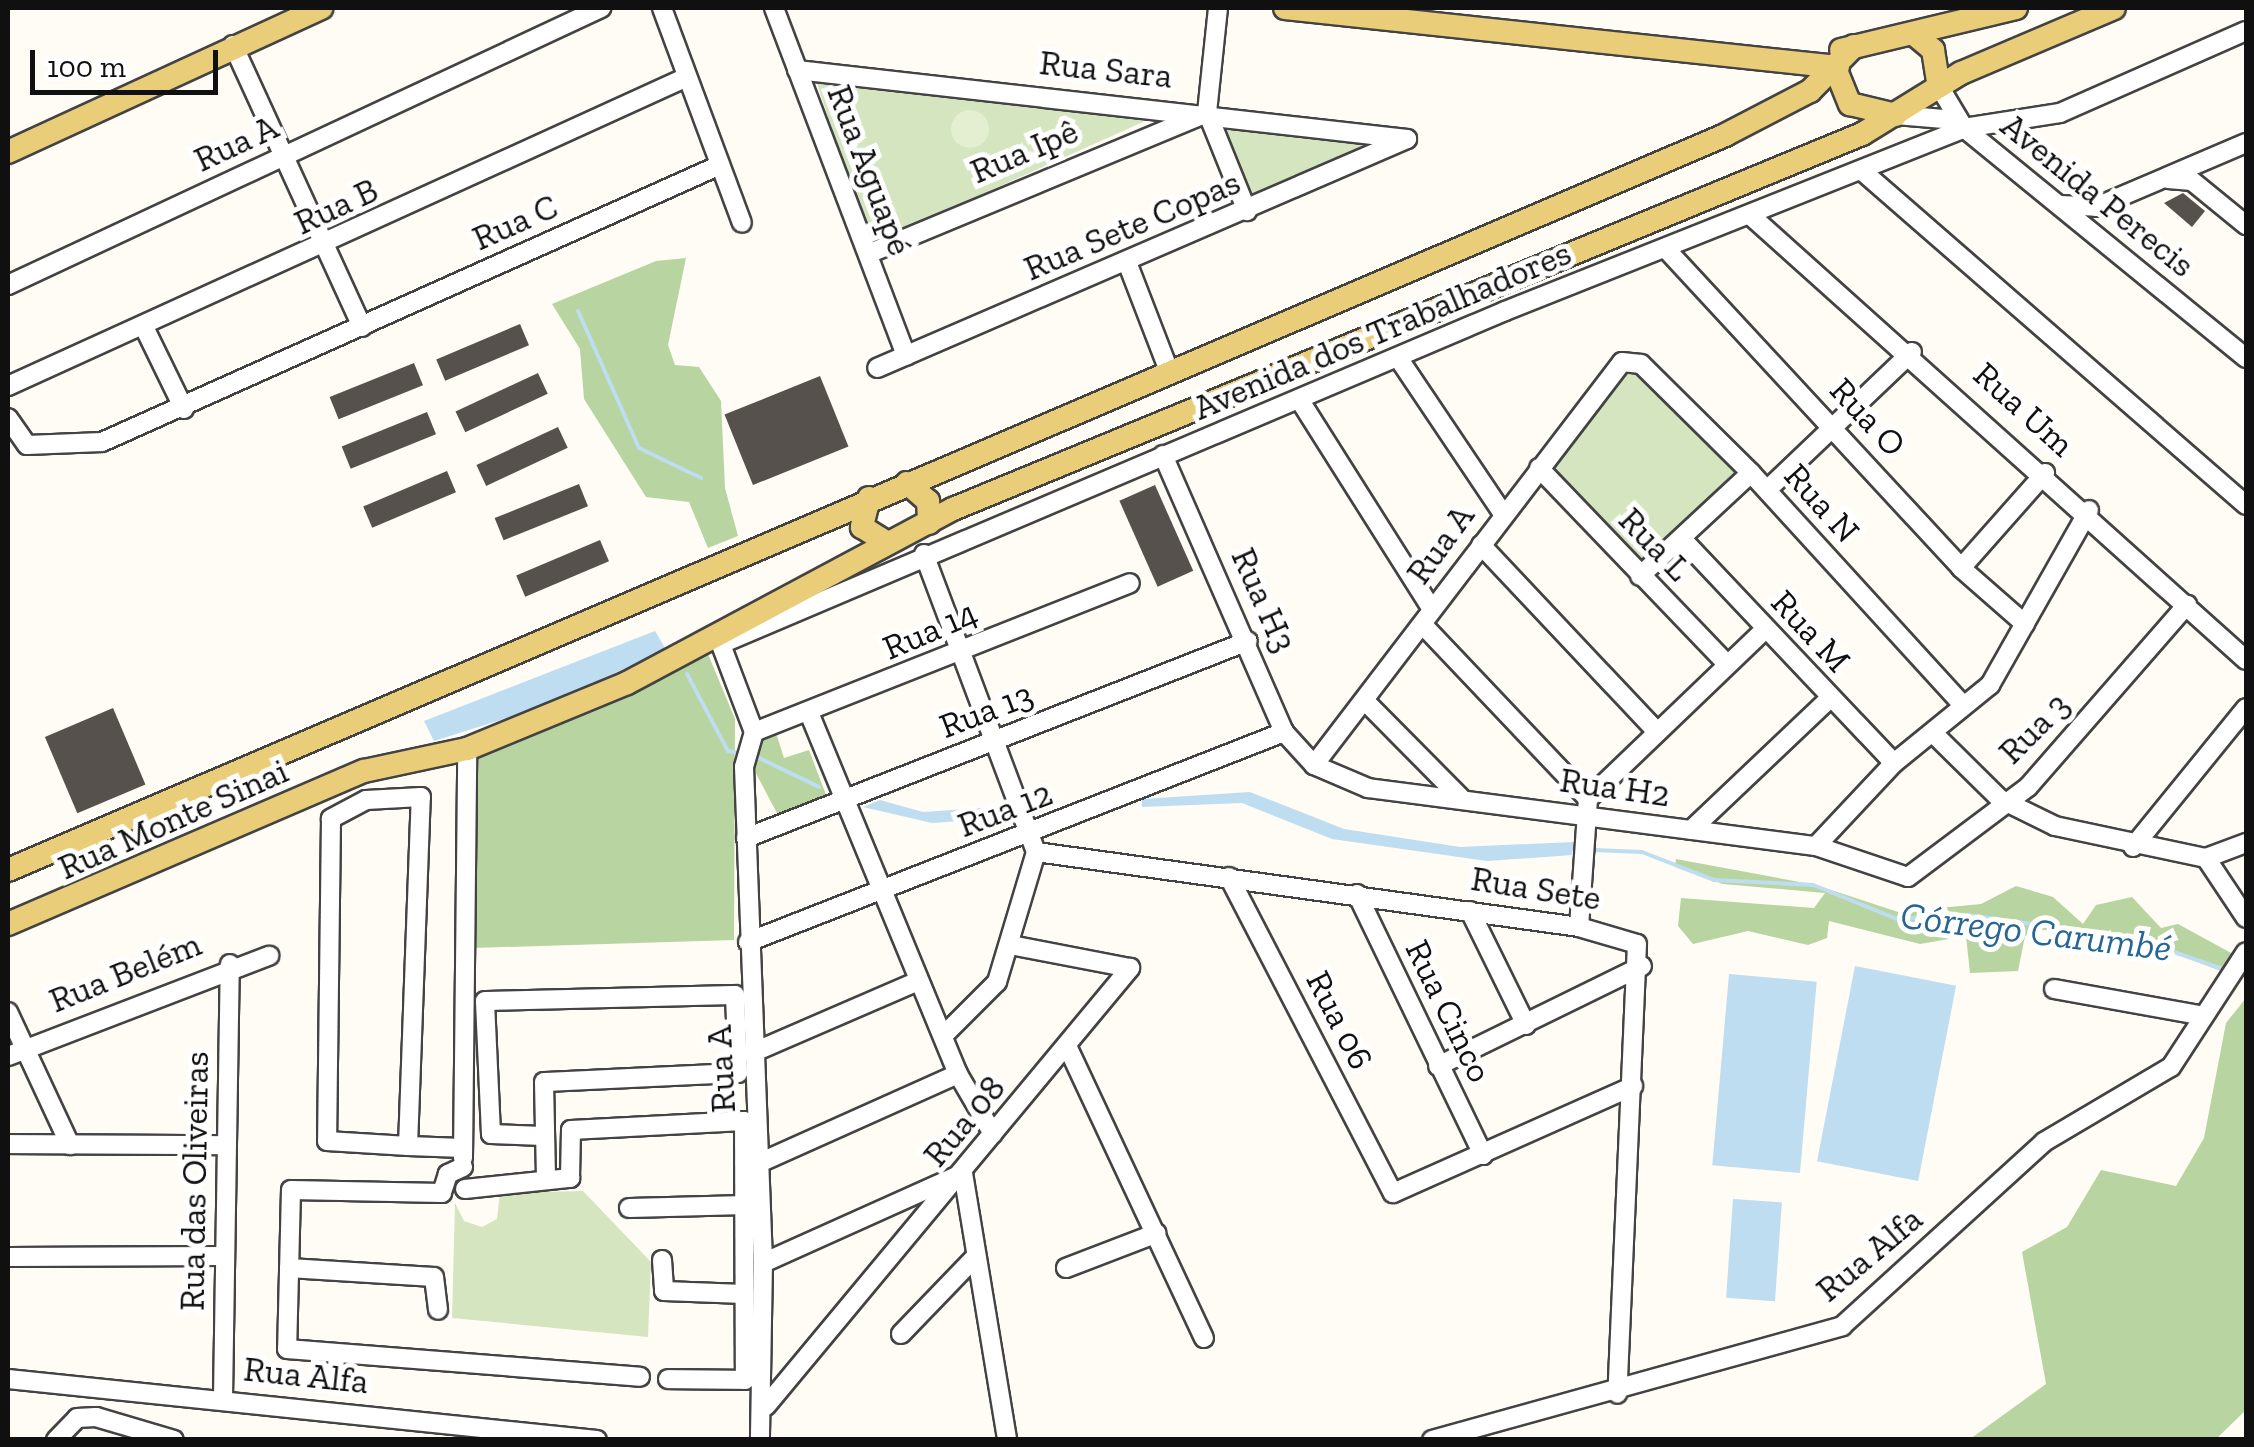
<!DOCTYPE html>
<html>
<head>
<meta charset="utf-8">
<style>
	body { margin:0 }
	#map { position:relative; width:2254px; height:1447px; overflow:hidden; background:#fefcf4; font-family:"Zilla Slab",serif }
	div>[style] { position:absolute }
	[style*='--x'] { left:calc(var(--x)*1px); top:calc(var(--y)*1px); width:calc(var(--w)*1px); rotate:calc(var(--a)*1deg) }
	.green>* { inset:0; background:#d4e5c0 }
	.forest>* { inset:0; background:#b8d4a1 }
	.pitch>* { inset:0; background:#e4eed1 }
	.round { border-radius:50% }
	.water>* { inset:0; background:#beddf0; transform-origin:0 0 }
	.stream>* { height:4px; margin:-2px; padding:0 2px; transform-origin:2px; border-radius:2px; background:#beddf0 }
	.building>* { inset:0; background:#57514d; transform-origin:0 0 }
	.roads { filter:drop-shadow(2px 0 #434343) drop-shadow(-2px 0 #434343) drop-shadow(0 2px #434343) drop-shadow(0 -2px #434343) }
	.minor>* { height:18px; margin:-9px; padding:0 9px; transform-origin:9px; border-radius:9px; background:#fff }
	.major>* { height:22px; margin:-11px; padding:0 11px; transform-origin:11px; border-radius:11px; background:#e9cd78 }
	span { translate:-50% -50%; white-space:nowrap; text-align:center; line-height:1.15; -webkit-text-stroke:10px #fff; paint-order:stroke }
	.street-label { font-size:35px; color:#101010 }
	.water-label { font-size:38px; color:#266595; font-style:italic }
	.frame { position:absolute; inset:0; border:10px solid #101010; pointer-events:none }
	.scale { position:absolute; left:30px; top:50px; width:188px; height:45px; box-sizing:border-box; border:5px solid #101010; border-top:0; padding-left:12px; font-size:30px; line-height:35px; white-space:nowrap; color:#101010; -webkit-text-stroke:8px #fff; paint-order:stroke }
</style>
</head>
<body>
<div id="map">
	<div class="green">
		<div style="clip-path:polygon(816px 80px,1143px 117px,1143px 122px,869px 245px)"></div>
		<div style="clip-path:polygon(1222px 122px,1385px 141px,1252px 205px)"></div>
		<div style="clip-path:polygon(1620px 371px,1638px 371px,1745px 475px,1641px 571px,1546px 472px)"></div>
		<div style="clip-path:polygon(583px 1191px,651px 1262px,648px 1337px,452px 1318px,455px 1203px,464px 1221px,482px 1227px,497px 1219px,500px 1193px)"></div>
	</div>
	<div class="forest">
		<div style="clip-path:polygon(686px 258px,668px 345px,675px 365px,699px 367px,721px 401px,725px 488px,738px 536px,708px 548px,689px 502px,646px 497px,584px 399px,580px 349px,552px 304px,656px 261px)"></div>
		<div style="clip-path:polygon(708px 654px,735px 719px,734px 940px,473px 948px,477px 755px)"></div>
		<div style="clip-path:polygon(776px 733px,784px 758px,809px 750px,828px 800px,779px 817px,750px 762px,757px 739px)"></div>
		<div style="clip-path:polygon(1676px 859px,1816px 885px,1898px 912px,1981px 904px,2016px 886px,2053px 897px,2083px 924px,2096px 905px,2132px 897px,2161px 928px,2178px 924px,2233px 954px,2221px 971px,2155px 946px,2038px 929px,2025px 936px,2018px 971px,1970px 973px,1966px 936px,1920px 944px,1829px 921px,1827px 938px,1808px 945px,1748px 931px,1693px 944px,1678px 926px,1681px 898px,1814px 908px,1825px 893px,1723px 884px,1675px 867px)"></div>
		<div style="clip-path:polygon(2246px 998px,2246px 1410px,2216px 1439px,1970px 1439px,2046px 1384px,2022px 1252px,2067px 1227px,2101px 1170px,2176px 1186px,2204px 1138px,2226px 1023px)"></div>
	</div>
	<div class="pitch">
		<div class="round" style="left:951px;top:110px;width:38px;height:38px"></div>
	</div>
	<div class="water">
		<div style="clip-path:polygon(655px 631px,668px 653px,538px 708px,434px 741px,424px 721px)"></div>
		<div style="clip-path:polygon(1250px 792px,1344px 829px,1460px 847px,1574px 842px,1572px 855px,1487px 861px,1332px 839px,1242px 803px,1142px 807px,1142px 799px)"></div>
		<div style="clip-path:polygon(880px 800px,923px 812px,1012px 806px,1018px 817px,932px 823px,863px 807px)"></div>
		<div style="left:1855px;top:966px;width:103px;height:199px;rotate:11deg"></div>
		<div style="left:1729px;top:974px;width:88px;height:192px;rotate:5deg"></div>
		<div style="left:1733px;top:1199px;width:49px;height:99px;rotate:4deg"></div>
	</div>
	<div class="stream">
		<div style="--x:578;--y:311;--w:150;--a:66"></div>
		<div style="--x:639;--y:448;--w:69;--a:25.8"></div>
		<div style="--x:687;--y:674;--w:87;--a:62"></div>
		<div style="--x:728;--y:751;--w:12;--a:9"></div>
		<div style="--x:755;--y:756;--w:71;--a:25.8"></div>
		<div style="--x:1593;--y:850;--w:49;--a:2.3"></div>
		<div style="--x:1642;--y:852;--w:77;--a:21.3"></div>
		<div style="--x:1714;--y:880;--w:99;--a:2.9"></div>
		<div style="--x:1813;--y:885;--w:91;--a:22"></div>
		<div style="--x:1897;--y:919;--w:70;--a:-3.3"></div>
		<div style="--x:1967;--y:915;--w:168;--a:7.9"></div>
		<div style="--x:2133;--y:938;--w:98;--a:19"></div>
	</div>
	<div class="building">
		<div style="clip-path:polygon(2183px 193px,2205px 211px,2192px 227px,2164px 203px)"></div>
		<div style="left:520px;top:324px;width:23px;height:91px;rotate:67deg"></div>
		<div style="left:414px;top:363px;width:24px;height:91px;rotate:68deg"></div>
		<div style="left:538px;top:373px;width:23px;height:91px;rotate:65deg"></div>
		<div style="left:820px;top:376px;width:76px;height:103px;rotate:68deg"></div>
		<div style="left:427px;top:412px;width:24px;height:92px;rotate:68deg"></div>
		<div style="left:558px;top:427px;width:23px;height:90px;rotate:65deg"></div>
		<div style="left:447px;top:471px;width:23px;height:91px;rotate:67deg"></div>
		<div style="left:579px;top:484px;width:24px;height:91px;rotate:68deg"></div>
		<div style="left:1155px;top:485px;width:94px;height:39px;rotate:66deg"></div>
		<div style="left:600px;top:540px;width:23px;height:91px;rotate:67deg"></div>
		<div style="left:113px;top:708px;width:83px;height:74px;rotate:67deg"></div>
	</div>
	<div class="roads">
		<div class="minor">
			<div style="--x:662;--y:8;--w:229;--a:69.6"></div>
			<div style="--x:774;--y:8;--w:372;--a:69.2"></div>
			<div style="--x:1218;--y:8;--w:105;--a:96"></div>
			<div style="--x:1207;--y:112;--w:107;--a:68"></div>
			<div style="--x:233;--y:45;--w:310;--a:65.4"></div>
			<div style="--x:797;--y:70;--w:614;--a:6.45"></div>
			<div style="--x:1407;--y:139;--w:577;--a:156.63"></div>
			<div style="--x:1939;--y:86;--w:49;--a:59.2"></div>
			<div style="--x:1964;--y:128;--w:364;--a:39.2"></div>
			<div style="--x:1896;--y:115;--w:60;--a:4.8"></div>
			<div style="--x:1861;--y:170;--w:510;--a:41.03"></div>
			<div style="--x:2168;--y:179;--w:24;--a:5"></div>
			<div style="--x:2192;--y:181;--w:70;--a:39.2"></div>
			<div style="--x:2061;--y:205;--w:35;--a:3"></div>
			<div style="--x:2096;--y:207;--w:163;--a:-23.1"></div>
			<div style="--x:1750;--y:215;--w:666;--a:41.9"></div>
			<div style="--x:1666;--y:249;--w:434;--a:47.2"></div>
			<div style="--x:1961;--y:568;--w:85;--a:41.2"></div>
			<div style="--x:868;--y:254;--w:364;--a:-22.6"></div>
			<div style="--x:1127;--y:262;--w:117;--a:68.9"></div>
			<div style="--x:8;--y:285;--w:655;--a:-25.04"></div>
			<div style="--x:145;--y:329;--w:89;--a:64"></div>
			<div style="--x:1399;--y:359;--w:184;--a:56.1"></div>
			<div style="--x:8;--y:386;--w:746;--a:-24.47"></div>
			<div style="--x:1299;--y:399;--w:249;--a:57.7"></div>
			<div style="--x:8;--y:418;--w:33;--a:55"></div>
			<div style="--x:27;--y:445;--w:75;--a:-2.3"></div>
			<div style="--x:102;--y:442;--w:677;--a:-24.14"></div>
			<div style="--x:1163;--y:455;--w:302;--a:66.4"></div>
			<div style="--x:1284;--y:732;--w:45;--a:47.7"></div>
			<div style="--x:1314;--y:765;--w:59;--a:23.1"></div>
			<div style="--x:1368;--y:788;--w:452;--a:7.4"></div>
			<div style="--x:1816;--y:846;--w:97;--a:18.6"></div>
			<div style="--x:1908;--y:877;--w:150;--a:-36.9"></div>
			<div style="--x:2028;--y:787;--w:242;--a:-48.9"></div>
			<div style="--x:1539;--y:468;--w:270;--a:46.2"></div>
			<div style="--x:1767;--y:490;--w:200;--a:-43.6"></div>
			<div style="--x:1683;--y:540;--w:307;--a:46.6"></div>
			<div style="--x:1481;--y:545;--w:257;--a:46.7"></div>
			<div style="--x:924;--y:554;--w:318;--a:69.4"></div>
			<div style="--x:1036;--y:852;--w:136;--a:106.7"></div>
			<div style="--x:997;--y:982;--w:76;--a:135"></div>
			<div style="--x:1961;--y:568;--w:127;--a:-48.5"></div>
			<div style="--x:1640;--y:576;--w:151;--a:-42.9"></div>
			<div style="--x:1423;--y:625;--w:240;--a:46.5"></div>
			<div style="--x:717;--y:634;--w:105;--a:69.3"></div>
			<div style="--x:721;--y:644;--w:852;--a:-23.01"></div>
			<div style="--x:1505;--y:311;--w:494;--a:-21.7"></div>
			<div style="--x:1964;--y:128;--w:97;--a:-8.9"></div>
			<div style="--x:2060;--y:113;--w:203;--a:-23.8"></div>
			<div style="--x:1365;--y:701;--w:136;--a:45.3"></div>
			<div style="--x:810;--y:715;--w:388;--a:67.6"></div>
			<div style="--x:958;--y:1074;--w:69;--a:59.7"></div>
			<div style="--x:754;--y:732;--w:36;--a:106"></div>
			<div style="--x:744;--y:767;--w:496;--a:87.8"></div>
			<div style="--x:763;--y:1263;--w:177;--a:91"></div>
			<div style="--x:754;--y:732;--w:404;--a:-21.6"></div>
			<div style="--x:1935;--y:735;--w:91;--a:44.6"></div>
			<div style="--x:2000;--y:799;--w:61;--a:26.1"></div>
			<div style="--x:2055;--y:826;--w:154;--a:12"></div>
			<div style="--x:2206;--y:858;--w:43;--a:-20.6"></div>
			<div style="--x:1314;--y:765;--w:507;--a:-52.61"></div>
			<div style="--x:1622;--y:362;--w:19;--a:6"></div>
			<div style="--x:1641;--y:364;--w:155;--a:44.7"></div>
			<div style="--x:1751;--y:473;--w:314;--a:47.6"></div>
			<div style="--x:1691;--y:830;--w:190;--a:-43.5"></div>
			<div style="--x:746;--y:838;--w:539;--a:-21.43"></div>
			<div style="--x:1816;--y:846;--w:114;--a:-46.8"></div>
			<div style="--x:1894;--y:763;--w:124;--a:-39.1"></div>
			<div style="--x:1990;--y:685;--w:201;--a:-60.5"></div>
			<div style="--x:2133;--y:847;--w:179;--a:-50.9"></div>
			<div style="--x:1036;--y:852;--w:548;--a:7.86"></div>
			<div style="--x:1579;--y:927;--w:60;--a:16.3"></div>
			<div style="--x:1637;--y:944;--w:450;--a:92.5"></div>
			<div style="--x:2206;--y:858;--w:72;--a:56.3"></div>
			<div style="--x:1229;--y:877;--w:356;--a:62.6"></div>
			<div style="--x:1393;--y:1193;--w:263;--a:-24"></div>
			<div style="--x:1357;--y:894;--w:290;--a:64.2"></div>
			<div style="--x:1470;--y:911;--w:127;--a:63.8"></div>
			<div style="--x:1579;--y:927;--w:128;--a:-86"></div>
			<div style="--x:1588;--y:799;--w:245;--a:-43.8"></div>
			<div style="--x:748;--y:942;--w:576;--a:-21.39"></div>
			<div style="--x:2054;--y:989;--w:146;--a:10.2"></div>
			<div style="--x:8;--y:1012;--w:147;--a:65"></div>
			<div style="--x:1069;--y:1050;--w:318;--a:64.9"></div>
			<div style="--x:752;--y:1053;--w:181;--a:-23.4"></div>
			<div style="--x:8;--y:1056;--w:280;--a:-21"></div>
			<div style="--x:1438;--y:1066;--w:227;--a:-26.1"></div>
			<div style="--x:543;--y:1136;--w:52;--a:-177.8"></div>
			<div style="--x:491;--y:1134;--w:133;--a:-92.6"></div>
			<div style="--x:485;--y:1001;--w:250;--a:-1.4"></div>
			<div style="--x:735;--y:995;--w:78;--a:87.8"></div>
			<div style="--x:738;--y:1073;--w:194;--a:177.3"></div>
			<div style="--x:544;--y:1082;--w:98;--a:88.8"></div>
			<div style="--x:8;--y:1144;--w:218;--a:0.3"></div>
			<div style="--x:408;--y:1146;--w:349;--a:-87.9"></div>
			<div style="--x:421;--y:797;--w:55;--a:176.9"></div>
			<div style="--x:366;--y:800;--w:40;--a:152"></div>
			<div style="--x:331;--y:819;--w:322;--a:90.7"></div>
			<div style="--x:327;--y:1141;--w:81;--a:3.5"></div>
			<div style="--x:408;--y:1146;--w:55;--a:2.1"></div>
			<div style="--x:463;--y:1158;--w:409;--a:-89.4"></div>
			<div style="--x:759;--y:1163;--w:218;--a:-24.1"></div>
			<div style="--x:463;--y:1167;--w:17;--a:155"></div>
			<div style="--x:448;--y:1174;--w:20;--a:108"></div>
			<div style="--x:442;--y:1193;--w:151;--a:-178.9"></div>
			<div style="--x:291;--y:1190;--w:159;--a:91.4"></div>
			<div style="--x:287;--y:1349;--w:354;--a:4.5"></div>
			<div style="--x:963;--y:1173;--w:271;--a:80.6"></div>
			<div style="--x:465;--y:1189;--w:106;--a:-6"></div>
			<div style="--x:570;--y:1178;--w:48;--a:-88.8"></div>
			<div style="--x:571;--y:1130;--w:173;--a:-3"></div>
			<div style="--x:744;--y:1121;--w:259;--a:89.8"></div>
			<div style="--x:745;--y:1380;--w:77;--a:-179.3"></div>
			<div style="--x:629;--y:1208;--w:117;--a:-1.5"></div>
			<div style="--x:8;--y:1257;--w:214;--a:-0.3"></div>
			<div style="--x:662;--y:1260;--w:31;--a:86"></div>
			<div style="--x:664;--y:1291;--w:80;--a:2.1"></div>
			<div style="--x:763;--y:1263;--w:215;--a:-24.2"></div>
			<div style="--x:289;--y:1268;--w:145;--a:3.6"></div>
			<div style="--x:434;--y:1277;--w:33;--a:83"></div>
			<div style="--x:1066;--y:1268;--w:97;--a:-21"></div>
			<div style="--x:901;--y:1334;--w:107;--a:-46.1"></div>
			<div style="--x:8;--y:1379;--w:592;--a:5.91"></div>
			<div style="--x:223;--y:1398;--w:434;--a:-89.1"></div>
			<div style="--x:766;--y:1406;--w:570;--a:-50.27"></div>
			<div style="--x:1130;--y:968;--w:121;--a:-169.1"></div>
			<div style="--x:56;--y:1440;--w:30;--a:-46"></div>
			<div style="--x:77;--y:1418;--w:19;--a:-3"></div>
			<div style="--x:96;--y:1417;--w:81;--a:16.4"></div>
			<div style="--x:1432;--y:1440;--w:426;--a:-15.5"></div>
			<div style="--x:1842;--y:1326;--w:273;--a:-42.3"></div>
			<div style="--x:2044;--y:1142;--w:147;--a:-30.6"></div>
			<div style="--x:2171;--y:1067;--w:137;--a:-56.9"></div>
		</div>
		<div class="major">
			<div style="--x:1285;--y:8;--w:556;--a:6.09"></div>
			<div style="--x:1914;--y:34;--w:25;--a:40"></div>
			<div style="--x:1933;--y:50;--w:36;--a:81"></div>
			<div style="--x:1841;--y:50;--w:180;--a:-13.5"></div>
			<div style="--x:1836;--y:70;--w:37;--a:68"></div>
			<div style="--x:1850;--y:104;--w:47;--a:13.4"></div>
			<div style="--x:8;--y:152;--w:345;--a:-24.7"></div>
			<div style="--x:907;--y:483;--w:28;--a:41"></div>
			<div style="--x:928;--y:501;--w:22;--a:87"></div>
			<div style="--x:869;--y:498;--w:30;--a:104"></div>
			<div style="--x:862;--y:527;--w:26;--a:32"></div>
			<div style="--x:8;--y:870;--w:1868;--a:-23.17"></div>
			<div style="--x:1725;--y:135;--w:96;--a:-27.4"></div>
			<div style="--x:1810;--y:91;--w:63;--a:-45.6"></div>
			<div style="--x:8;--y:924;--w:387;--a:-23.3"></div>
			<div style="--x:364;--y:771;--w:105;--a:-12.1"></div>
			<div style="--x:467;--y:749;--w:173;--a:-22.4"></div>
			<div style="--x:627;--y:683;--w:370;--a:-28.1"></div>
			<div style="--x:953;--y:509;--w:983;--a:-22.42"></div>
			<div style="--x:1862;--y:134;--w:116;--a:-31.6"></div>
			<div style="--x:1961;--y:73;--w:166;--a:-23"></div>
		</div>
	</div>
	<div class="street-label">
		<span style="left:1106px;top:69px;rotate:6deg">Rua Sara</span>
		<span style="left:236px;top:143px;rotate:-25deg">Rua A</span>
		<span style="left:1024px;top:151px;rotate:-23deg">Rua Ipê</span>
		<span style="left:870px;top:170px;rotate:69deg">Rua Aguapé</span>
		<span style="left:2098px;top:195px;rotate:39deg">Avenida Perecis</span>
		<span style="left:336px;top:206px;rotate:-25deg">Rua B</span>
		<span style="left:515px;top:222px;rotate:-24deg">Rua C</span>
		<span style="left:1132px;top:225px;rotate:-23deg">Rua Sete Copas</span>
		<span style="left:1382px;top:330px;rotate:-23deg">Avenida dos Trabalhadores</span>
		<span style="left:2024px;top:409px;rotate:42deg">Rua Um</span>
		<span style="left:1868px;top:417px;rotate:47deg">Rua O</span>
		<span style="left:1822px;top:503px;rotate:48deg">Rua N</span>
		<span style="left:1440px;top:544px;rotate:-54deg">Rua A</span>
		<span style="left:1655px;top:544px;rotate:46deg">Rua L</span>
		<span style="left:1264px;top:600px;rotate:66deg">Rua H3</span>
		<span style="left:930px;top:630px;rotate:-23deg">Rua 14</span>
		<span style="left:1811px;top:631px;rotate:47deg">Rua M</span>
		<span style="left:986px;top:710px;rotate:-21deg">Rua 13</span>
		<span style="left:2034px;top:728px;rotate:-45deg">Rua 3</span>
		<span style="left:1615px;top:787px;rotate:8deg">Rua H2</span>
		<span style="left:1005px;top:809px;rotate:-21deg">Rua 12</span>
		<span style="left:173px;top:819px;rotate:-24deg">Rua Monte Sinai</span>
		<span style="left:1536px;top:888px;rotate:9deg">Rua Sete</span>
		<span style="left:125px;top:972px;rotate:-22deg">Rua Belém</span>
		<span style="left:1449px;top:1011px;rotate:64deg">Rua Cinco</span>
		<span style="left:1340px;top:1020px;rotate:63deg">Rua 06</span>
		<span style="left:721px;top:1069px;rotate:-93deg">Rua A</span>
		<span style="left:964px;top:1121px;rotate:-50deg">Rua 08</span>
		<span style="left:194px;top:1181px;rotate:-89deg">Rua das Oliveiras</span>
		<span style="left:1869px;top:1254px;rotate:-40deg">Rua Alfa</span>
		<span style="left:306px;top:1375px;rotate:6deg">Rua Alfa</span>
	</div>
	<div class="water-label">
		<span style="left:2036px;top:932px;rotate:7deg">Córrego Carumbé</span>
	</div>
	<div class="frame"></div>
	<div class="scale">100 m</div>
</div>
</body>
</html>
